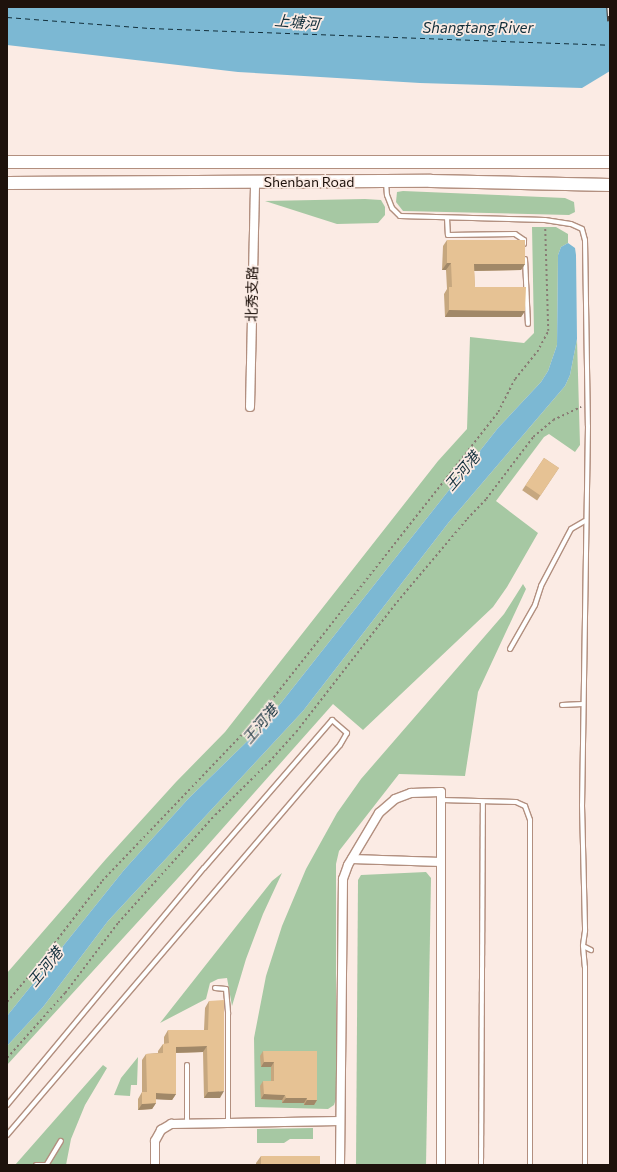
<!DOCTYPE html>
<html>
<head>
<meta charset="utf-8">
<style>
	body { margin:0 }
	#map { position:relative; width:617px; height:1172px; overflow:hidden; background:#fbebe4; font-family:Commissioner,"Noto Sans SC",sans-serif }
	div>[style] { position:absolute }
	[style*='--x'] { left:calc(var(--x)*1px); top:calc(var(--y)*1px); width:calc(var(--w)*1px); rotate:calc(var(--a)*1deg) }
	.green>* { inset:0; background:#a6c8a3 }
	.water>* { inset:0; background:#7cb8d3 }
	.ferry>* { height:1px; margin-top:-0.5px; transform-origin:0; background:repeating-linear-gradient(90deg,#122f3b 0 5px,transparent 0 9px) }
	.path>* { height:1.5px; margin-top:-0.75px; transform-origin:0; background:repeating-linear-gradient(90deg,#887a73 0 2px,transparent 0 5px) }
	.roads { filter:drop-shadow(1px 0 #b28f7f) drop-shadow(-1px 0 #b28f7f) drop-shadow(0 1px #b28f7f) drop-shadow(0 -1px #b28f7f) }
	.service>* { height:4px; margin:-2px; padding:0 2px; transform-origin:2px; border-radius:2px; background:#fff }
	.minor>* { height:8px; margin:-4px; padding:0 4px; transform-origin:4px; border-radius:4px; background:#fff }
	.primary>* { height:12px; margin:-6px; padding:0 6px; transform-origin:6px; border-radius:6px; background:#fff }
	.rail>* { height:4.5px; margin-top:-2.25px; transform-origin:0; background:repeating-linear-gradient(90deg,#fbebe4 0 9px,#483b35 0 18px); box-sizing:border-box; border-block:1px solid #483b35 }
	.wall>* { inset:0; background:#c6a77f; transform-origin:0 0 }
	.shaded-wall>* { inset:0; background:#a18868 }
	.building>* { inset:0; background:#e6c294; transform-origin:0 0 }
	span { translate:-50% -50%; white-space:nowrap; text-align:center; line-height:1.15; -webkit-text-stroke:3.5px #fbebe4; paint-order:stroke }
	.street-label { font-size:14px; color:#1e120c }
	.water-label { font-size:15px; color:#122f3b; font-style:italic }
	.frame { position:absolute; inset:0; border:8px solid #1e120c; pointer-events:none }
</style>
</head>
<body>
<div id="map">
	<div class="green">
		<div style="clip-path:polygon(403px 191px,565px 198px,574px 202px,575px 212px,569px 215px,403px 211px,396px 202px,397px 192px)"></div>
		<div style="clip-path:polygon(365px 199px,381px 200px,385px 207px,385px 215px,378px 223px,337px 224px,265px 201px)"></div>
		<div style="clip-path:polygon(532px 227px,556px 227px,568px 234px,568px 243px,561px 247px,558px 255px,557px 345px,548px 371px,541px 382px,498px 428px,262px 727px,188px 799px,124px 870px,7px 1016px,7px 973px,106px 859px,176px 782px,225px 732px,438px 461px,467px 429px,470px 337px,524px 343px,534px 333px)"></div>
		<div style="clip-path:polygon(577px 339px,580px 445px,575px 452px,549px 434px,544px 437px,496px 501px,538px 533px,507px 587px,493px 607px,363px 730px,333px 704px,199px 855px,7px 1065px,7px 1046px,43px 1007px,108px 921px,303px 711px,449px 522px,565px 386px,570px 375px)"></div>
		<div style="clip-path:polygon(523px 584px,526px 589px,478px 692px,465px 776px,399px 774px,339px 851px,336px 864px,336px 1099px,334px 1105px,328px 1109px,255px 1107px,254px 1038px,266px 976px,282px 926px,306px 869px,337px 813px,361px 779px,504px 614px)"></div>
		<div style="clip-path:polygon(426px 872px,431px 878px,426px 1165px,356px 1165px,358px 880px,361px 875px)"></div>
		<div style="clip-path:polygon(282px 873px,263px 914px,246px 959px,232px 1006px,227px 978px,218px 979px,210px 983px,206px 999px,160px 1023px,272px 881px)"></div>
		<div style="clip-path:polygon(138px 1057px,137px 1085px,131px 1085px,130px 1096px,114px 1095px,121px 1078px)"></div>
		<div style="clip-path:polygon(103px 1065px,107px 1068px,85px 1105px,71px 1139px,66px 1165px,15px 1165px)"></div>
		<div style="clip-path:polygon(313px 1128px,313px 1139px,290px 1139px,284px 1143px,257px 1143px,257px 1129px)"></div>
	</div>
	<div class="water">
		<div style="clip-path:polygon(7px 7px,610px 7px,610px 71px,582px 88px,420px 83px,238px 72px,7px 45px)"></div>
		<div style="clip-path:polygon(568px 243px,575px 248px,576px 255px,577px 339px,570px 375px,565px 386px,449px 522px,303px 711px,108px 921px,43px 1007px,7px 1046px,7px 1016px,124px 870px,188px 799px,262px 727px,498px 428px,541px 382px,548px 371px,557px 345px,558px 255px,561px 247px)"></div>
	</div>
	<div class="ferry">
		<div style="--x:7;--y:17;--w:143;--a:4.4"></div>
		<div style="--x:150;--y:28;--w:460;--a:2.1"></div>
	</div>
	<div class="path">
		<div style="--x:7;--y:1002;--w:35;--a:-50"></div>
		<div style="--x:30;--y:975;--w:118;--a:-52.5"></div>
		<div style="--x:102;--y:881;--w:221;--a:-46.3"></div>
		<div style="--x:255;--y:721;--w:393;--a:-51.8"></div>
		<div style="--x:498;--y:412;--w:37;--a:-63"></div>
		<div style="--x:515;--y:379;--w:35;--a:-51"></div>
		<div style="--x:537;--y:352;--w:24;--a:-62"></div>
		<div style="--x:548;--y:331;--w:104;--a:-91.7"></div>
		<div style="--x:7;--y:1058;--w:87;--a:-48.3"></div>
		<div style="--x:65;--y:993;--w:88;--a:-52.9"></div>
		<div style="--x:118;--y:923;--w:145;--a:-48.1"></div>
		<div style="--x:215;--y:815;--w:76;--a:-44.5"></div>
		<div style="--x:269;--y:762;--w:40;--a:-48"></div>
		<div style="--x:296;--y:732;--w:165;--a:-52.2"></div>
		<div style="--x:397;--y:602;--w:109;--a:-49.9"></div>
		<div style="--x:467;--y:519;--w:28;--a:-46"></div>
		<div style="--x:486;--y:499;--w:78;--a:-52.8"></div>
		<div style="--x:533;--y:437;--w:26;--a:-40"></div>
		<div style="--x:553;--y:420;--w:31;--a:-25"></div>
	</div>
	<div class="roads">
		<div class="service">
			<div style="--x:386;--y:182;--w:13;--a:86"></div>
			<div style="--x:387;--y:195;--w:14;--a:69"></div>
			<div style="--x:392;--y:208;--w:11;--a:45"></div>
			<div style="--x:400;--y:216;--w:145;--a:1.6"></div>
			<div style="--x:545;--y:220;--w:26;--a:9"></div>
			<div style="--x:571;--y:224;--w:12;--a:24"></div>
			<div style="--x:582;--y:229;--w:11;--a:75"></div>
			<div style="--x:585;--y:240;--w:186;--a:89.1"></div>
			<div style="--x:588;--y:426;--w:379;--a:90.9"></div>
			<div style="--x:582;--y:805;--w:126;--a:88.6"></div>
			<div style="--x:585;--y:931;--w:15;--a:98"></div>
			<div style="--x:583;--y:946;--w:21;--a:85"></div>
			<div style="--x:585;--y:967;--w:198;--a:90"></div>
			<div style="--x:447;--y:218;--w:17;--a:87"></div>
			<div style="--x:448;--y:235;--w:67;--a:-0.9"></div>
			<div style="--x:515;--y:234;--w:11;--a:34"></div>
			<div style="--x:524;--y:240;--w:4;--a:90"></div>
			<div style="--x:525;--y:259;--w:65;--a:87.4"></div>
			<div style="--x:510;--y:649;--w:51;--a:-60.4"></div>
			<div style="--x:535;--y:605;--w:20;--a:-72"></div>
			<div style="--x:541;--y:586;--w:64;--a:-62.2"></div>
			<div style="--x:571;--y:529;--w:16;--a:-30"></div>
			<div style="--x:562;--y:705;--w:21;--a:-3"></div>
			<div style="--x:441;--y:800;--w:75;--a:1.5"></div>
			<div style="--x:516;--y:802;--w:10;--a:24"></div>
			<div style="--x:525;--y:806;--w:15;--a:70"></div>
			<div style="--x:530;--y:820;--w:345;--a:90"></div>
			<div style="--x:583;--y:946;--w:9;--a:27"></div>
			<div style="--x:215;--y:988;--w:11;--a:5"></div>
			<div style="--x:226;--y:989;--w:25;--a:85"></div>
			<div style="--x:228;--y:1014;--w:109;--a:90"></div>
			<div style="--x:7;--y:1105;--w:308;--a:-50.3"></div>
			<div style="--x:204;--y:868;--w:196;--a:-49.1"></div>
			<div style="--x:332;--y:720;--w:20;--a:41"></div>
			<div style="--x:347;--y:733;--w:14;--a:120"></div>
			<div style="--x:340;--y:745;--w:513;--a:130.49"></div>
			<div style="--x:187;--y:1124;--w:59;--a:-90"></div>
			<div style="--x:47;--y:1164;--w:27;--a:-59"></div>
			<div style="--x:36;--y:1165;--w:11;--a:0"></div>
			<div style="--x:481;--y:1165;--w:363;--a:-89.7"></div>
		</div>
		<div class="minor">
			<div style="--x:250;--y:407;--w:225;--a:-88.7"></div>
			<div style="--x:352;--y:859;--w:89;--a:1.9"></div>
			<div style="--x:155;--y:1165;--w:24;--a:-90"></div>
			<div style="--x:155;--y:1141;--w:13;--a:-61"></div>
			<div style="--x:161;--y:1130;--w:12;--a:-31"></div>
			<div style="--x:171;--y:1124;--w:169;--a:-1"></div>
			<div style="--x:340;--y:1165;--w:286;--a:-89.4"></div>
			<div style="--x:343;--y:879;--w:15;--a:-70"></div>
			<div style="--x:348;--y:865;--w:61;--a:-59.2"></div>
			<div style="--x:379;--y:813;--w:21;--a:-41"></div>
			<div style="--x:395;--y:799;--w:17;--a:-21"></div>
			<div style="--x:411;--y:793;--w:30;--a:-2"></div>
			<div style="--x:441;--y:792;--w:373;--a:90"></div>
		</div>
		<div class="primary">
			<div style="--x:7;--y:162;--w:603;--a:0"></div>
			<div style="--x:7;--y:183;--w:424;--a:-0.3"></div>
			<div style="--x:431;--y:181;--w:179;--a:1.3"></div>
		</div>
	</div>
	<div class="rail">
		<div style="--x:609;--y:7;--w:14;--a:86"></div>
	</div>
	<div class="wall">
		<div style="clip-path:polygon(447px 240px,525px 264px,521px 270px,474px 271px,475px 287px,525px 311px,521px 317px,445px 317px,444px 294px,447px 289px,446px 270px,442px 270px,443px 246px)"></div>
		<div style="left:544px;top:458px;width:18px;height:39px;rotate:34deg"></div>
		<div style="clip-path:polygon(209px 1001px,220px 1098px,204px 1098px,203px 1052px,176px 1053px,176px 1094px,172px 1100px,156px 1099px,156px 1103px,152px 1109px,138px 1110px,138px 1099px,142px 1092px,142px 1060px,146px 1054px,158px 1053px,158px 1051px,163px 1044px,164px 1044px,164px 1037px,168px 1030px,204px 1030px,205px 1008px)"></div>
		<div style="clip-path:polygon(263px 1051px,317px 1100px,314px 1105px,304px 1105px,304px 1103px,282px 1103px,282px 1100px,261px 1099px,260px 1086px,263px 1081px,271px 1081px,271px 1067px,261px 1067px,260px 1056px)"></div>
		<div style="clip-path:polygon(261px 1156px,320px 1165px,256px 1165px,256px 1163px)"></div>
	</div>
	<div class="shaded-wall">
		<div style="clip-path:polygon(447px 263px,451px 263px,446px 270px,442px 270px)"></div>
		<div style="clip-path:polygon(474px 264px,525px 264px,521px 270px,470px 271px)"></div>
		<div style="clip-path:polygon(449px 310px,525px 311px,521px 317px,445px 317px)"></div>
		<div style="clip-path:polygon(207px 1046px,203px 1052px,172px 1053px,176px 1047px)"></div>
		<div style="clip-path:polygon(264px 1062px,274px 1062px,271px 1067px,261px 1067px)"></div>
		<div style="clip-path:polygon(224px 1091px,220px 1098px,204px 1098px,208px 1092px)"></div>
		<div style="clip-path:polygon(156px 1093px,176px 1094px,172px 1100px,151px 1099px)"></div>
		<div style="clip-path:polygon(264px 1094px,285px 1095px,282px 1100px,261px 1099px)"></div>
		<div style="clip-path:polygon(286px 1098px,307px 1098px,304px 1103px,282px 1103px)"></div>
		<div style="clip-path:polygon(307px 1100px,317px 1100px,314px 1105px,304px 1105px)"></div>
		<div style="clip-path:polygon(156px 1103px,152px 1109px,138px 1110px,142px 1104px)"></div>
	</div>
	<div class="building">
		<div style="clip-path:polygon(447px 240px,525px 240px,525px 264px,474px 264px,475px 287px,526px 287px,525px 311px,449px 310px,449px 287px,452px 287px,451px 263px,447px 263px)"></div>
		<div style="left:544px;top:458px;width:18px;height:33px;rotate:34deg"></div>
		<div style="clip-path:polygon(224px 1000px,224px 1091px,208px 1092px,207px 1046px,176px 1047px,176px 1094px,156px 1093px,156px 1103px,142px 1104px,142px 1092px,147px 1092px,146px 1054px,163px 1053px,163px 1044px,169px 1043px,168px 1030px,208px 1030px,209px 1001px)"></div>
		<div style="clip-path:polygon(263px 1051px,317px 1051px,317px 1100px,307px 1100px,307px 1098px,286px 1098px,285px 1095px,264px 1094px,263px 1081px,274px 1081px,274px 1062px,264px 1062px)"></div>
		<div style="left:261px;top:1156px;width:59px;height:9px"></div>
	</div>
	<div class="street-label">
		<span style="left:309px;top:182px">Shenban Road</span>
		<span style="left:252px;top:294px;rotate:-89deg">北秀支路</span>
	</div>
	<div class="water-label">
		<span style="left:297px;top:22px;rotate:5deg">上塘河</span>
		<span style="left:478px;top:28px">Shangtang River</span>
		<span style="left:462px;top:471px;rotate:-50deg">王河港</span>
		<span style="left:260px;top:724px;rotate:-50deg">王河港</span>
		<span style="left:45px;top:967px;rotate:-51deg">王河港</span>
	</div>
	<div class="frame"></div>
</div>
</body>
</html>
